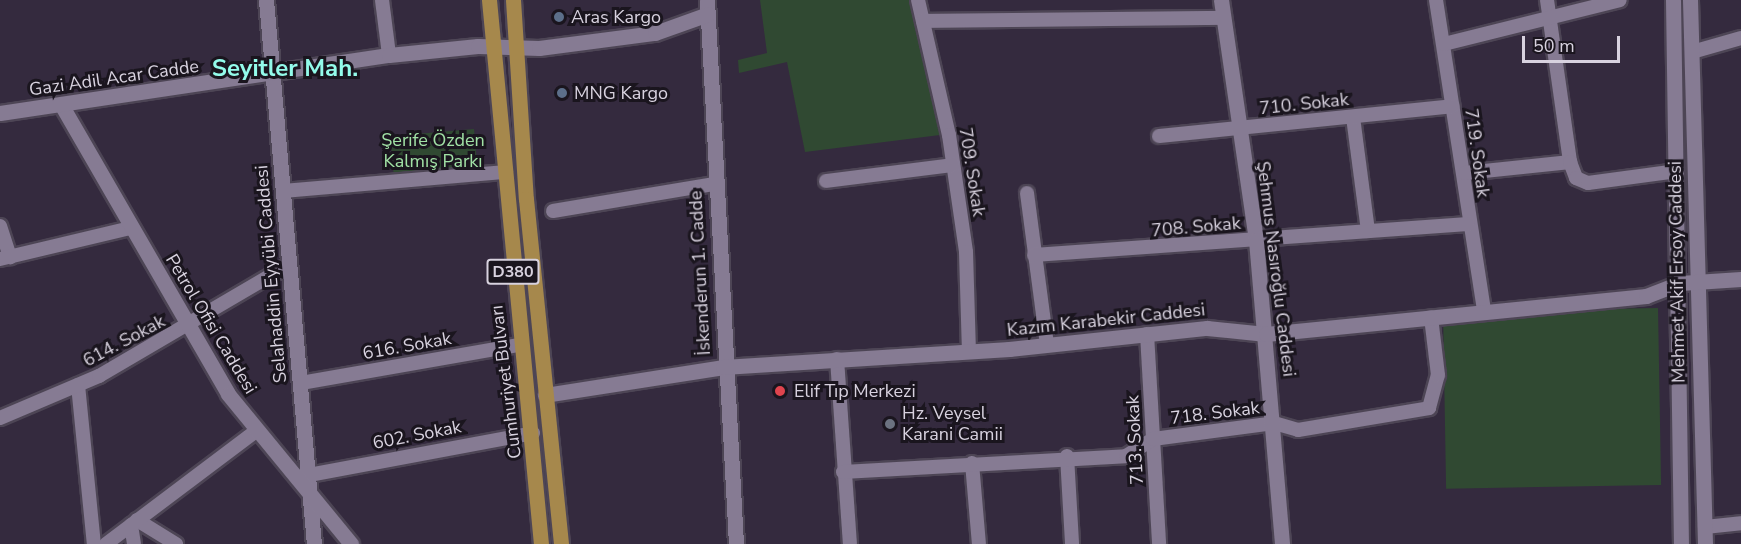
<!DOCTYPE html>
<html>
<head>
<meta charset="utf-8">
<style>
	body { margin:0 }
	#map { position:relative; width:1741px; height:544px; overflow:hidden; background:#342a3e; font-family:"Nunito Sans",sans-serif }
	div>[style] { position:absolute }
	[style*='--x'] { left:calc(var(--x)*1px); top:calc(var(--y)*1px); width:calc(var(--w)*1px); rotate:calc(var(--a)*1deg) }
	.green>* { inset:0; background:#304932; transform-origin:0 0 }
	.roads { filter:drop-shadow(2px 0 #4d4555) drop-shadow(-2px 0 #4d4555) drop-shadow(0 2px #4d4555) drop-shadow(0 -2px #4d4555) }
	.street>* { height:14px; margin:-7px; padding:0 7px; transform-origin:7px; border-radius:7px; background:#867b93 }
	.secondary>* { height:15px; margin:-7.5px; padding:0 7.5px; transform-origin:7.5px; border-radius:7.5px; background:#867b93 }
	.primary>* { height:15px; margin:-7.5px; padding:0 7.5px; transform-origin:7.5px; border-radius:7.5px; background:#a6884c }
	.dots>* { width:16px; height:16px; translate:-50% -50%; box-sizing:border-box; border:3px solid #1a151e; border-radius:50% }
	span { translate:-50% -50%; white-space:nowrap; text-align:center; line-height:1.15; -webkit-text-stroke:6px #1a151e; paint-order:stroke }
	.shield-label span { padding:2px 4px; background:#1a151e; border:2px solid; border-radius:4px; -webkit-text-stroke-width:0 }
	.shield-label { font-size:16px; color:#d8d2df; font-weight:700 }
	.poi-label { font-size:18px; color:#d8d2df }
	.left { translate:0 -50%; text-align:left }
	.street-label { font-size:18px; color:#d8d2df }
	.park-label { font-size:18px; color:#a1e1a5 }
	.district-label { font-size:24px; color:#93fbea; font-weight:700 }
	.scale { position:absolute; left:1522px; top:36px; width:98px; height:27px; box-sizing:border-box; border:3px solid #d8d2df; border-top:0; padding-left:8px; font-size:18px; line-height:21px; white-space:nowrap; color:#d8d2df; -webkit-text-stroke:4px #1a151e; paint-order:stroke }
</style>
</head>
<body>
<div id="map">
	<div class="green">
		<div style="clip-path:polygon(760px 0,910px 0,940px 135px,805px 152px,787px 62px,739px 73px,738px 60px,767px 53px)"></div>
		<div style="left:474px;top:129px;width:38px;height:84px;rotate:85deg"></div>
		<div style="left:1658px;top:308px;width:177px;height:215px;rotate:89deg"></div>
	</div>
	<div class="roads">
		<div class="street">
			<div style="--x:382;--y:0;--w:55;--a:82.7"></div>
			<div style="--x:918;--y:0;--w:139;--a:77.1"></div>
			<div style="--x:949;--y:135;--w:118;--a:81.7"></div>
			<div style="--x:966;--y:252;--w:99;--a:88.3"></div>
			<div style="--x:1436;--y:0;--w:315;--a:81.2"></div>
			<div style="--x:1547;--y:0;--w:164;--a:81.9"></div>
			<div style="--x:923;--y:21;--w:301;--a:-0.6"></div>
			<div style="--x:1444;--y:44;--w:181;--a:-14"></div>
			<div style="--x:1692;--y:52;--w:51;--a:-15.9"></div>
			<div style="--x:1353;--y:117;--w:115;--a:82.5"></div>
			<div style="--x:1159;--y:136;--w:295;--a:-5.8"></div>
			<div style="--x:1465;--y:173;--w:106;--a:-6"></div>
			<div style="--x:1570;--y:162;--w:17;--a:69"></div>
			<div style="--x:1576;--y:178;--w:13;--a:23"></div>
			<div style="--x:1588;--y:183;--w:90;--a:-7.7"></div>
			<div style="--x:826;--y:181;--w:128;--a:-7.2"></div>
			<div style="--x:283;--y:191;--w:224;--a:-4.9"></div>
			<div style="--x:1027;--y:193;--w:153;--a:82.5"></div>
			<div style="--x:553;--y:211;--w:164;--a:-9.5"></div>
			<div style="--x:0;--y:226;--w:33;--a:72"></div>
			<div style="--x:1034;--y:255;--w:435;--a:-4.1"></div>
			<div style="--x:0;--y:259;--w:134;--a:-13.4"></div>
			<div style="--x:1147;--y:334;--w:210;--a:86.7"></div>
			<div style="--x:837;--y:359;--w:185;--a:86"></div>
			<div style="--x:301;--y:383;--w:220;--a:-9.9"></div>
			<div style="--x:78;--y:385;--w:160;--a:84.3"></div>
			<div style="--x:0;--y:418;--w:108;--a:-23"></div>
			<div style="--x:99;--y:376;--w:221;--a:-30.4"></div>
			<div style="--x:1067;--y:456;--w:88;--a:86.7"></div>
			<div style="--x:972;--y:463;--w:81;--a:85.1"></div>
			<div style="--x:843;--y:472;--w:283;--a:-3.2"></div>
			<div style="--x:1126;--y:456;--w:32;--a:-32"></div>
			<div style="--x:1153;--y:439;--w:122;--a:-7.5"></div>
			<div style="--x:1274;--y:423;--w:25;--a:16"></div>
			<div style="--x:1298;--y:430;--w:133;--a:-9.5"></div>
			<div style="--x:1429;--y:408;--w:34;--a:-75"></div>
			<div style="--x:1438;--y:375;--w:58;--a:-96.9"></div>
			<div style="--x:309;--y:475;--w:228;--a:-10.6"></div>
			<div style="--x:137;--y:520;--w:46;--a:31.6"></div>
			<div style="--x:131;--y:525;--w:19;--a:81"></div>
			<div style="--x:1705;--y:527;--w:36;--a:-6"></div>
			<div style="--x:106;--y:544;--w:188;--a:-37"></div>
		</div>
		<div class="secondary">
			<div style="--x:266;--y:0;--w:546;--a:84.96"></div>
			<div style="--x:707;--y:0;--w:545;--a:86.95"></div>
			<div style="--x:1221;--y:0;--w:243;--a:81.7"></div>
			<div style="--x:1256;--y:240;--w:305;--a:85.1"></div>
			<div style="--x:1673;--y:0;--w:544;--a:89.16"></div>
			<div style="--x:1690;--y:0;--w:544;--a:88.42"></div>
			<div style="--x:62;--y:106;--w:332;--a:60"></div>
			<div style="--x:228;--y:394;--w:194;--a:50.6"></div>
			<div style="--x:0;--y:113;--w:393;--a:-8.5"></div>
			<div style="--x:389;--y:55;--w:89;--a:-5.8"></div>
			<div style="--x:478;--y:46;--w:61;--a:1.9"></div>
			<div style="--x:539;--y:48;--w:117;--a:-7.4"></div>
			<div style="--x:655;--y:33;--w:56;--a:-19.7"></div>
			<div style="--x:545;--y:395;--w:180;--a:-8.9"></div>
			<div style="--x:723;--y:367;--w:287;--a:-3.6"></div>
			<div style="--x:1009;--y:349;--w:199;--a:-6.1"></div>
			<div style="--x:1207;--y:328;--w:59;--a:5.8"></div>
			<div style="--x:1266;--y:334;--w:382;--a:-5.7"></div>
			<div style="--x:1646;--y:296;--w:36;--a:-21"></div>
			<div style="--x:1680;--y:283;--w:61;--a:-3.8"></div>
		</div>
		<div class="primary">
			<div style="--x:489;--y:0;--w:546;--a:84.54"></div>
			<div style="--x:513;--y:0;--w:199;--a:86.3"></div>
			<div style="--x:526;--y:199;--w:347;--a:84.2"></div>
		</div>
	</div>
	<div class="dots">
		<div style="left:559px;top:17px;background:#5c6f8a"></div>
		<div style="left:562px;top:93px;background:#5c6f8a"></div>
		<div style="left:780px;top:391px;background:#e0444e"></div>
		<div style="left:890px;top:424px;background:#6b7280"></div>
	</div>
	<div class="shield-label">
		<span style="left:513px;top:272px">D380</span>
	</div>
	<div class="poi-label">
		<span class="left" style="left:571px;top:17px">Aras Kargo</span>
		<span class="left" style="left:574px;top:93px">MNG Kargo</span>
		<span class="left" style="left:794px;top:391px">Elif Tıp Merkezi</span>
		<span class="left" style="left:902px;top:424px">Hz. Veysel<br>Karani Camii</span>
	</div>
	<div class="street-label">
		<span style="left:114px;top:78px;rotate:-8deg">Gazi Adil Acar Cadde</span>
		<span style="left:1304px;top:104px;rotate:-6deg">710. Sokak</span>
		<span style="left:1477px;top:153px;rotate:82deg">719. Sokak</span>
		<span style="left:972px;top:172px;rotate:81deg">709. Sokak</span>
		<span style="left:1196px;top:227px;rotate:-5deg">708. Sokak</span>
		<span style="left:1276px;top:269px;rotate:83deg">Şehmus Nasıroğlu Caddesi</span>
		<span style="left:1677px;top:272px;rotate:-91deg">Mehmet Akif Ersoy Caddesi</span>
		<span style="left:700px;top:273px;rotate:-93deg">İskenderun 1. Cadde</span>
		<span style="left:271px;top:274px;rotate:-95deg">Selahaddin Eyyübi Caddesi</span>
		<span style="left:1106px;top:320px;rotate:-6deg">Kazım Karabekir Caddesi</span>
		<span style="left:211px;top:324px;rotate:59deg">Petrol Ofisi Caddesi</span>
		<span style="left:124px;top:341px;rotate:-28deg">614. Sokak</span>
		<span style="left:407px;top:346px;rotate:-10deg">616. Sokak</span>
		<span style="left:506px;top:382px;rotate:-97deg">Cumhuriyet Bulvarı</span>
		<span style="left:1215px;top:413px;rotate:-7deg">718. Sokak</span>
		<span style="left:417px;top:435px;rotate:-11deg">602. Sokak</span>
		<span style="left:1135px;top:440px;rotate:-93deg">713. Sokak</span>
	</div>
	<div class="park-label">
		<span style="left:433px;top:151px">Şerife Özden<br>Kalmış Parkı</span>
	</div>
	<div class="district-label">
		<span style="left:285px;top:69px">Seyitler Mah.</span>
	</div>
	<div class="scale">50 m</div>
</div>
</body>
</html>
